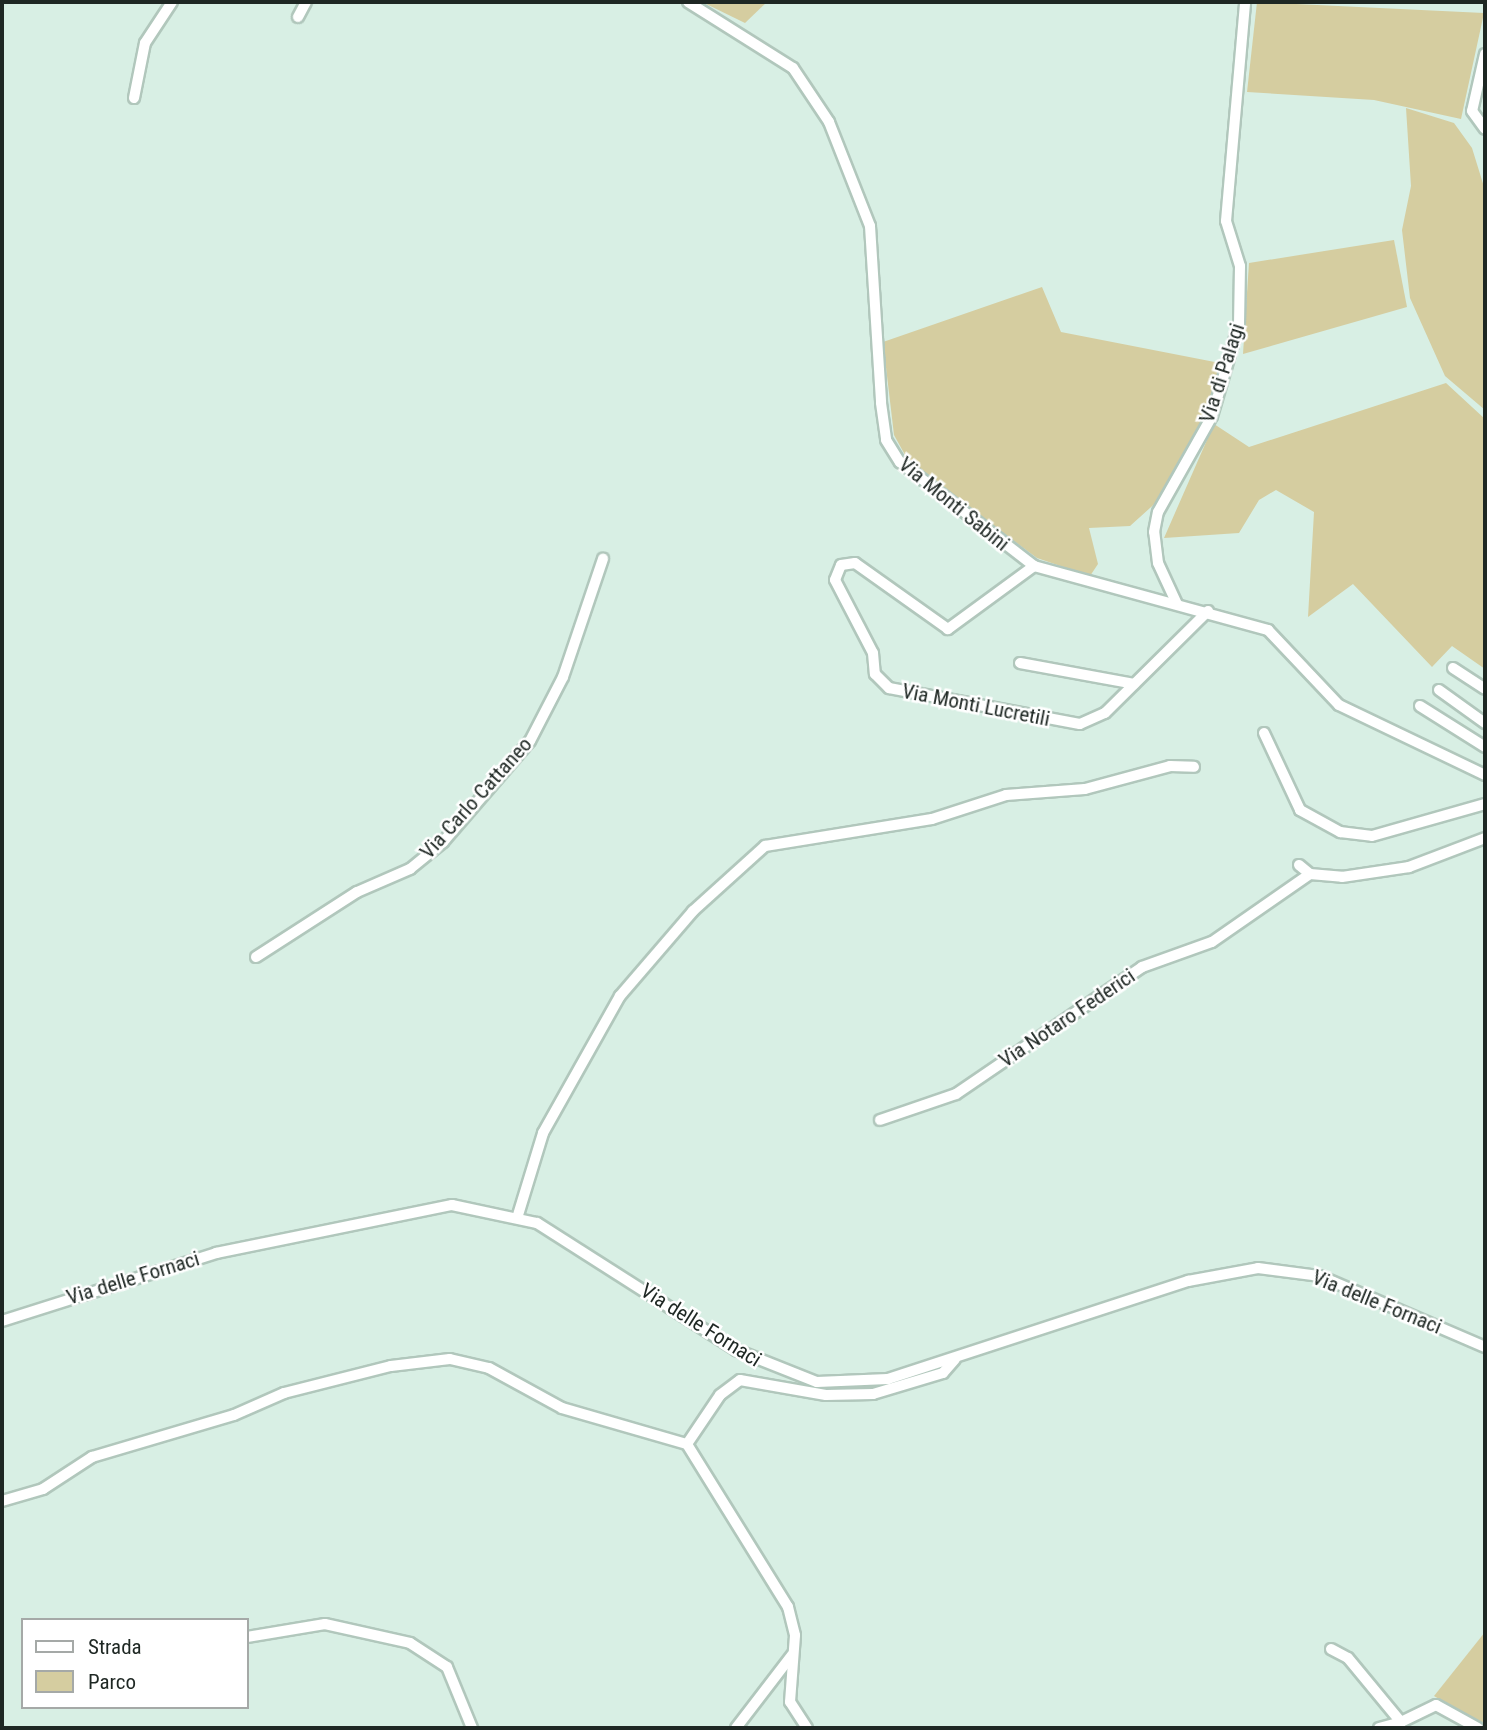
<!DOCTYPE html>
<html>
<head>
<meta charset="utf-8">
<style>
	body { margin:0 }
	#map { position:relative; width:1487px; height:1730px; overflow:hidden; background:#d8efe4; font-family:"Roboto Condensed",sans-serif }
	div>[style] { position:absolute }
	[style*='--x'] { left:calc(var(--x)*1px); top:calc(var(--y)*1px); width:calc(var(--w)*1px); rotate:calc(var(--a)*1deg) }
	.green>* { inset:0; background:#d5cda0 }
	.roads { filter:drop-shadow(2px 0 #b1c7bc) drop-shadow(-2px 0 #b1c7bc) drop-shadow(0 2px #b1c7bc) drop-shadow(0 -2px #b1c7bc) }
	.minor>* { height:10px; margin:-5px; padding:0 5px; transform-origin:5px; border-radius:5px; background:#fff }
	span { translate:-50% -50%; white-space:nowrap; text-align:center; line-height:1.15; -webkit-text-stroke:5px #fff; paint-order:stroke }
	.street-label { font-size:21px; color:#1e2723 }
	.frame { position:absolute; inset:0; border:4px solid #1e2723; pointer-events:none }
	.legend { position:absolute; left:21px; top:1618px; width:228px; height:91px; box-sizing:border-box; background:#fff; border:2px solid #a5a9a7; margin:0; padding:9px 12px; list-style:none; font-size:21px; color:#1e2723 }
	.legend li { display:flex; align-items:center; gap:14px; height:35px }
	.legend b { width:35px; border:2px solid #a5a9a7 }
</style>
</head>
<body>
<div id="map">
	<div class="green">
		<div style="clip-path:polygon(702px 2px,767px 2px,745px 23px)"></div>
		<div style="clip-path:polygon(1257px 2px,1484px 13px,1461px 119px,1374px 100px,1247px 92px)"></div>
		<div style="clip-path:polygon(1406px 108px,1454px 123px,1472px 148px,1485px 190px,1485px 410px,1445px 376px,1410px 298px,1402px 230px,1411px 186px)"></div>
		<div style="clip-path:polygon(1394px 240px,1407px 307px,1243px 354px,1249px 263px)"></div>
		<div style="clip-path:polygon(1042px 287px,1061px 332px,1225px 364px,1210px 411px,1160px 499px,1130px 526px,1089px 528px,1098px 564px,1090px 576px,1037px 558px,910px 464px,894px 435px,883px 342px)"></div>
		<div style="clip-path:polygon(1446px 383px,1485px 419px,1485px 669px,1452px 646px,1432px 667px,1353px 584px,1308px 617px,1314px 512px,1276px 490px,1259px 500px,1239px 533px,1164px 538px,1214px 424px,1249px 447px)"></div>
		<div style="clip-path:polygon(1485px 1632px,1485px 1727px,1434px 1696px)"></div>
	</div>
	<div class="roads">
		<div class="minor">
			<div style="--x:688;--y:2;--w:124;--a:32.2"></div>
			<div style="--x:793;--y:68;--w:65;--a:56.3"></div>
			<div style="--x:829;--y:122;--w:112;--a:68.5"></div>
			<div style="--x:870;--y:226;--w:177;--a:86.4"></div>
			<div style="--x:881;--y:403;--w:37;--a:82"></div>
			<div style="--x:886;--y:440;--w:26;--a:58"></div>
			<div style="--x:900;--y:462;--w:170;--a:37.8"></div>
			<div style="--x:1034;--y:566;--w:243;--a:15.3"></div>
			<div style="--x:1268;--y:630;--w:103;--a:46.6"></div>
			<div style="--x:1339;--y:705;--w:162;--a:25.6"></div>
			<div style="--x:298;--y:17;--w:17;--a:-62"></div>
			<div style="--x:1485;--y:54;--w:58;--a:102.8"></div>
			<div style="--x:1472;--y:111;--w:22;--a:54"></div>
			<div style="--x:134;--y:98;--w:56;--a:-78.7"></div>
			<div style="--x:145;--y:43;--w:49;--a:-56.6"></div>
			<div style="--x:1034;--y:566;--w:107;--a:143.8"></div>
			<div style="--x:948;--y:629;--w:114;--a:-144.6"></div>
			<div style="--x:855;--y:563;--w:14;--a:172"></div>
			<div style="--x:841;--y:565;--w:16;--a:112"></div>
			<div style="--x:835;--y:580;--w:82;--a:62.5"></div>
			<div style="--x:873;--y:653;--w:21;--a:85"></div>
			<div style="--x:875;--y:674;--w:20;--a:45"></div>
			<div style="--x:889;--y:688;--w:194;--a:10.7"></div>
			<div style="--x:1080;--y:724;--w:27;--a:-24"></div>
			<div style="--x:1105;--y:713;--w:145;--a:-44.7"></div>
			<div style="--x:1177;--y:604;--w:45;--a:-114.9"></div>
			<div style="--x:1158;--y:563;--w:31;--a:-97"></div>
			<div style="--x:1154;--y:532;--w:20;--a:-79"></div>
			<div style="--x:1158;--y:512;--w:110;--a:-60.6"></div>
			<div style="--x:1212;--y:416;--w:96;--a:-73.6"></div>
			<div style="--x:1239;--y:324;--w:58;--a:-89"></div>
			<div style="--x:1240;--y:266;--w:47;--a:-107.3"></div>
			<div style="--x:1226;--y:221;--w:220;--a:-85"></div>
			<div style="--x:1020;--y:663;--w:116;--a:10.4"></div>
			<div style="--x:1453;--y:668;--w:38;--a:33"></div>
			<div style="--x:1439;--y:690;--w:57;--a:35.7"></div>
			<div style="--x:1420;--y:706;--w:77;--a:32.2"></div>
			<div style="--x:1264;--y:733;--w:85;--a:64.9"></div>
			<div style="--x:1300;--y:810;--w:46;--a:28.8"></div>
			<div style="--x:1340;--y:832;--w:32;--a:7"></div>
			<div style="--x:1372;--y:836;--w:117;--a:-15.8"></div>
			<div style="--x:1299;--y:865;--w:14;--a:39"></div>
			<div style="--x:256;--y:957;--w:120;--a:-32.8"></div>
			<div style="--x:357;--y:892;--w:58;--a:-23.5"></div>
			<div style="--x:410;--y:869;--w:43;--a:-39.3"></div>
			<div style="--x:443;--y:842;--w:133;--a:-49.3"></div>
			<div style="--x:530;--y:741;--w:72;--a:-62.7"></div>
			<div style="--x:563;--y:677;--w:125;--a:-71.3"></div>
			<div style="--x:880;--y:1120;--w:80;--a:-18.9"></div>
			<div style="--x:956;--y:1094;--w:225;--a:-34.3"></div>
			<div style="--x:1142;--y:967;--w:74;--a:-19.7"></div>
			<div style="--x:1212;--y:942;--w:119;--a:-34.8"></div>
			<div style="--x:1310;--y:874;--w:32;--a:5"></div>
			<div style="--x:1342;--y:877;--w:68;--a:-8.5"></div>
			<div style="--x:1409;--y:867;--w:81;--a:-20.9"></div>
			<div style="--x:518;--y:1215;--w:86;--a:-73"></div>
			<div style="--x:543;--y:1133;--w:157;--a:-60.7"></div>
			<div style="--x:620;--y:996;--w:112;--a:-49.3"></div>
			<div style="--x:693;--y:911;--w:97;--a:-42.1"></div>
			<div style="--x:765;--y:846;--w:169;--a:-9.2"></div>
			<div style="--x:932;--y:819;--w:78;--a:-18"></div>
			<div style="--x:1006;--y:795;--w:79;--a:-4.3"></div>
			<div style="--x:1085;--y:789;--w:88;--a:-15.1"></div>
			<div style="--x:1170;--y:766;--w:24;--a:2"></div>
			<div style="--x:2;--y:1321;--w:225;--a:-17.6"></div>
			<div style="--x:216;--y:1253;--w:241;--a:-11.5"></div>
			<div style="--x:452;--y:1205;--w:87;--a:12"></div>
			<div style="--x:537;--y:1223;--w:236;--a:32.5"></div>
			<div style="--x:736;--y:1350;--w:87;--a:21.6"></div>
			<div style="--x:817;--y:1382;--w:71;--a:-2.4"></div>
			<div style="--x:888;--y:1379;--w:316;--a:-18.1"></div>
			<div style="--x:1188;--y:1281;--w:71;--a:-10.5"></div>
			<div style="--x:1258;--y:1268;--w:63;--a:7.4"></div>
			<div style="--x:1320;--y:1276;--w:180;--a:23.3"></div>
			<div style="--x:2;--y:1501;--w:43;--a:-16.3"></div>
			<div style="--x:43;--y:1489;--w:59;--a:-33.1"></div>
			<div style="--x:92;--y:1457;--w:148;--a:-16.5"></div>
			<div style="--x:234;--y:1415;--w:55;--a:-23.7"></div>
			<div style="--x:284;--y:1393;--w:110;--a:-14.2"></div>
			<div style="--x:391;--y:1366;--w:59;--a:-6.8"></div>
			<div style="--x:450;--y:1359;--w:40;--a:13"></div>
			<div style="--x:489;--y:1368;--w:83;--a:28.7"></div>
			<div style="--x:562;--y:1408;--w:130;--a:16.1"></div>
			<div style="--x:247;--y:1637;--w:79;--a:-9.5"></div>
			<div style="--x:325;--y:1624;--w:87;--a:12.6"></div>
			<div style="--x:410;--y:1643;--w:44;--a:33"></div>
			<div style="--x:447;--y:1667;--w:66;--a:67.7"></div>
			<div style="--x:1331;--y:1649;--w:19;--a:28"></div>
			<div style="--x:1348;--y:1658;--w:83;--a:50.4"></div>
			<div style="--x:1401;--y:1722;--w:39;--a:-26"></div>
			<div style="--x:1436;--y:1705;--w:48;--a:28.7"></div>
			<div style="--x:736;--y:1728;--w:92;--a:-52.5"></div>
			<div style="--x:807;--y:1728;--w:31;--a:-123"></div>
			<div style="--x:790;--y:1702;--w:67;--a:-85.7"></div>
			<div style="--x:795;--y:1635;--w:29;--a:-104"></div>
			<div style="--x:788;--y:1607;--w:192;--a:-121.8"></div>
			<div style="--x:687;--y:1444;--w:59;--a:-56"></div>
			<div style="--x:720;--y:1395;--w:25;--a:-37"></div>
			<div style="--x:740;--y:1380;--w:87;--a:9.9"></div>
			<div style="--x:826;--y:1395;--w:47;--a:-1.2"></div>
			<div style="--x:873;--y:1394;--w:73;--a:-16.7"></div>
			<div style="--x:943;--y:1373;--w:18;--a:-49"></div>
			<div style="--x:1379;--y:1728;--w:23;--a:-15"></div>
		</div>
	</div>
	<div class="street-label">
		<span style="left:1222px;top:373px;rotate:-72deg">Via di Palagi</span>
		<span style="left:954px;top:504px;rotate:39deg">Via Monti Sabini</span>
		<span style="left:976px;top:705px;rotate:11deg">Via Monti Lucretili</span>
		<span style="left:476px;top:798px;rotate:-48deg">Via Carlo Cattaneo</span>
		<span style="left:1067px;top:1018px;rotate:-34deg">Via Notaro Federici</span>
		<span style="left:133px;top:1278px;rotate:-17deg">Via delle Fornaci</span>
		<span style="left:1377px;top:1302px;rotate:22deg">Via delle Fornaci</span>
		<span style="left:701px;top:1325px;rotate:32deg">Via delle Fornaci</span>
	</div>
	<div class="frame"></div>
	<ul class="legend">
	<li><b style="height:9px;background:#fff"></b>Strada</li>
	<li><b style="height:19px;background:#d5cda0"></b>Parco</li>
	</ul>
</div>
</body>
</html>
